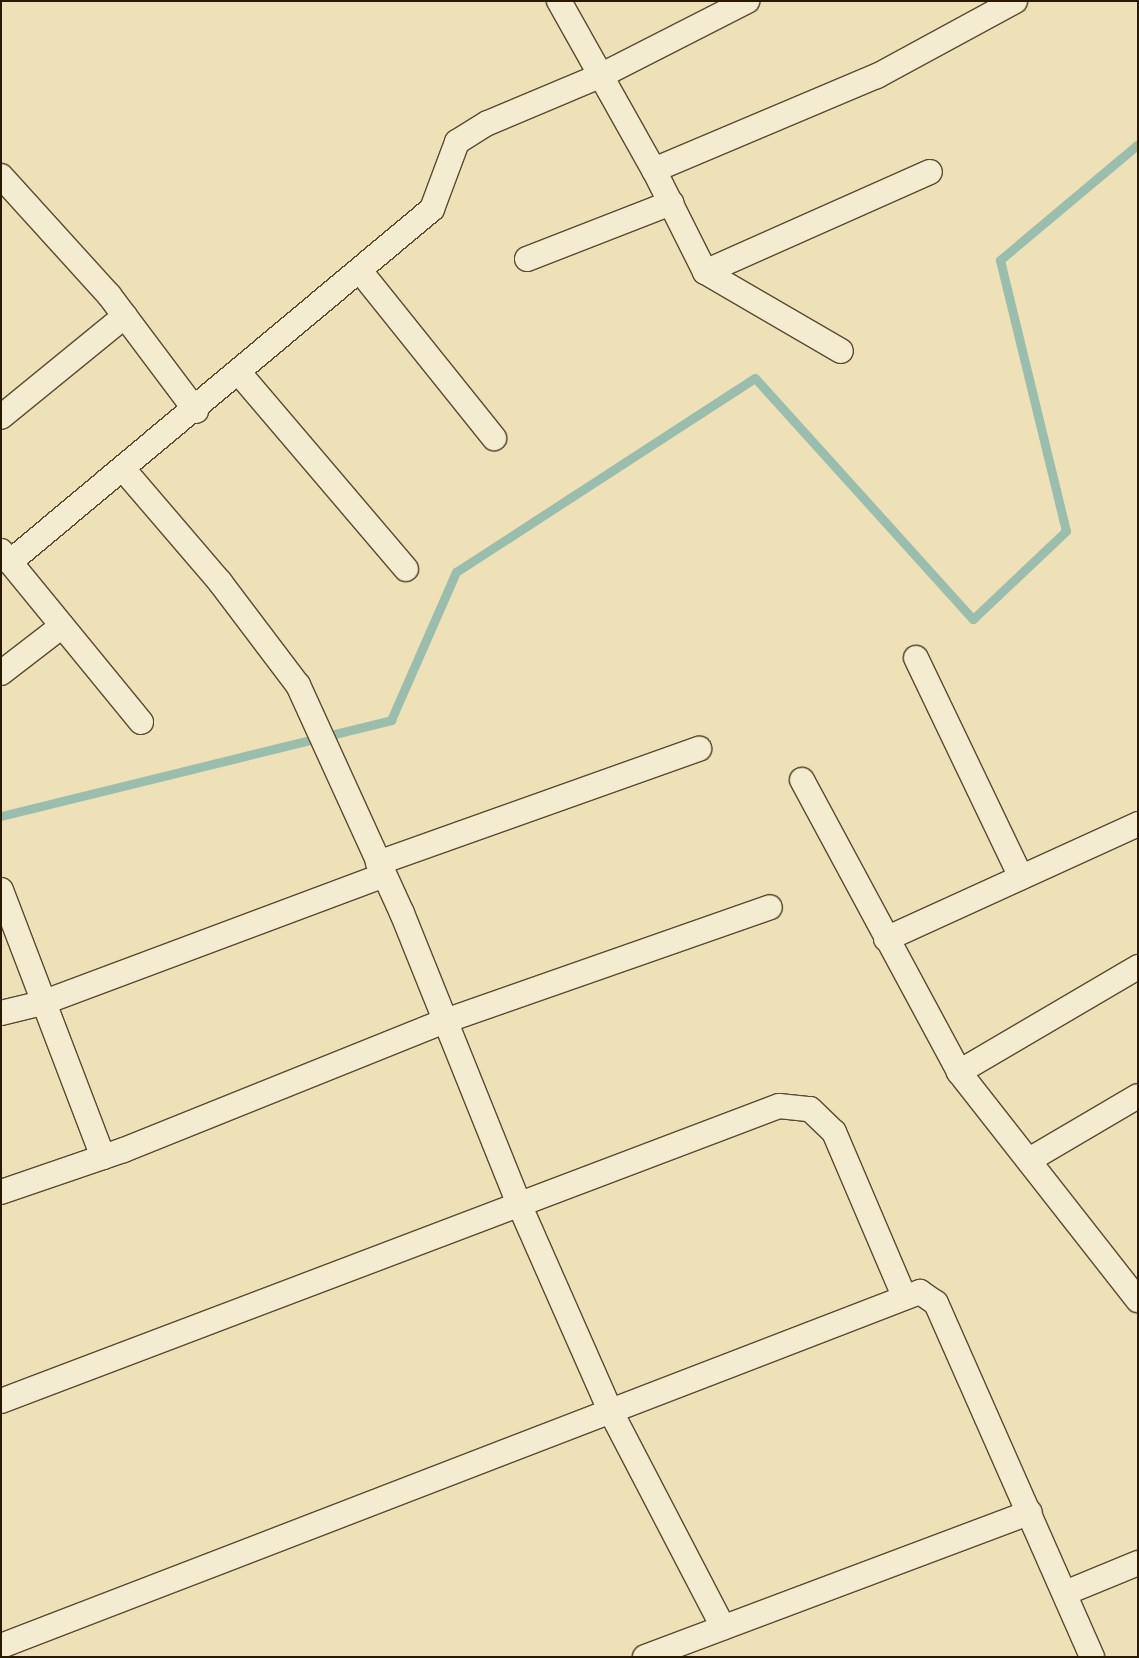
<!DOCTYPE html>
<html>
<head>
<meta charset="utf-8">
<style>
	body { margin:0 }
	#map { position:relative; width:1139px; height:1658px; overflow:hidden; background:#eee1b7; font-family:"IM FELL English",serif }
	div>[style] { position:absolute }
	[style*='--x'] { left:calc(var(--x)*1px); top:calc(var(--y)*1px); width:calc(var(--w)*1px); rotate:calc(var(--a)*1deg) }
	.stream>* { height:9px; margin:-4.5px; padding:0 4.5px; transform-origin:4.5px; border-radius:4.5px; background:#99bead }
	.roads { filter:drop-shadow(1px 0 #5b4a2e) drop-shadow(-1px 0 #5b4a2e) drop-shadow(0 1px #5b4a2e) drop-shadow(0 -1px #5b4a2e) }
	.street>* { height:24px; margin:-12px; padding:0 12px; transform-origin:12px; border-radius:12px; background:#f4ecd0 }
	span { translate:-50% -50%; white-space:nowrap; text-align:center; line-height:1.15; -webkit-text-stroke:4.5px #f4ecd0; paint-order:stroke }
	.frame { position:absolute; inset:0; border:2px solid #2a1801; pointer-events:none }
</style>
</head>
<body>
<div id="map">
	<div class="stream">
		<div style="--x:1;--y:816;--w:402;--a:-13.8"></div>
		<div style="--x:391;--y:720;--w:162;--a:-66.3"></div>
		<div style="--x:456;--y:572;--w:356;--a:-33"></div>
		<div style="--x:755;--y:378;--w:325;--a:47.9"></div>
		<div style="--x:973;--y:619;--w:128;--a:-43.4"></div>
		<div style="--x:1066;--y:531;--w:279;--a:-103.7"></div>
		<div style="--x:1000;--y:260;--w:180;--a:-40"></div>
	</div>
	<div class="roads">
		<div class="street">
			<div style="--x:559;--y:1;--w:194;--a:60.7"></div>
			<div style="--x:654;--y:170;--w:242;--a:-22.9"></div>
			<div style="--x:877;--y:76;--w:157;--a:-28.5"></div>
			<div style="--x:654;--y:170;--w:114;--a:63.4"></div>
			<div style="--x:705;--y:272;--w:157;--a:30.2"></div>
			<div style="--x:1;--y:176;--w:161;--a:47.8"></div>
			<div style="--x:109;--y:295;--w:145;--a:53.1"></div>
			<div style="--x:527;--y:259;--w:155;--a:-21.3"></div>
			<div style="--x:361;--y:272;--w:213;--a:51.3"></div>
			<div style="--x:705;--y:272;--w:246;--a:-24"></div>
			<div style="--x:240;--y:374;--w:256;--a:49.6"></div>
			<div style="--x:1;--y:417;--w:160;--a:-39.2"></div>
			<div style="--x:124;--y:470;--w:148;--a:49.4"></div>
			<div style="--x:220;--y:582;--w:129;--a:52.9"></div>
			<div style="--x:298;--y:685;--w:251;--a:65.5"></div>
			<div style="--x:402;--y:913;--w:314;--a:68.1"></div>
			<div style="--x:519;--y:1204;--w:225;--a:66.2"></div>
			<div style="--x:610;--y:1410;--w:245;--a:62.5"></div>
			<div style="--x:1;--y:551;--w:221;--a:50.7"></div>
			<div style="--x:10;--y:562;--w:550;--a:-39.91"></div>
			<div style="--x:432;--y:209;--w:72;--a:-69.5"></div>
			<div style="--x:457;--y:142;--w:36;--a:-32"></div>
			<div style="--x:488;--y:123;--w:124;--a:-22.8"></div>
			<div style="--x:602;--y:75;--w:163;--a:-27"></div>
			<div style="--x:916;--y:658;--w:243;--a:64.4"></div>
			<div style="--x:1;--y:673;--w:77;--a:-37.6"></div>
			<div style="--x:802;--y:780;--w:332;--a:61.7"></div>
			<div style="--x:959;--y:1072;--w:290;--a:51.9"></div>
			<div style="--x:378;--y:863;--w:341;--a:-19.6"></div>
			<div style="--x:1;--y:890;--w:286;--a:69.1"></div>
			<div style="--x:886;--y:939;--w:277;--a:-24.5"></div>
			<div style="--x:1;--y:1013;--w:42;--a:-13.7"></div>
			<div style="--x:42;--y:1003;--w:365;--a:-20.5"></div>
			<div style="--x:959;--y:1072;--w:208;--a:-30.4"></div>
			<div style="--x:1029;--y:1160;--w:126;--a:-30.4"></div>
			<div style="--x:1;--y:1192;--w:130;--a:-18.9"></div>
			<div style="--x:124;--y:1150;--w:346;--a:-21.9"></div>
			<div style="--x:445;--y:1021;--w:344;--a:-19.3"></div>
			<div style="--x:1;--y:1401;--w:832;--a:-20.77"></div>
			<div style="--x:779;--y:1106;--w:31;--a:6"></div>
			<div style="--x:810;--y:1109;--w:33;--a:44"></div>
			<div style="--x:834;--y:1132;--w:176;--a:66.9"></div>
			<div style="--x:1065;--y:1593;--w:79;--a:-22.3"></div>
			<div style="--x:1;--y:1646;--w:985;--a:-21.07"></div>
			<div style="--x:920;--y:1292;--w:19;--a:35"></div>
			<div style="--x:936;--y:1303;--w:387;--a:66.2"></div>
			<div style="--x:645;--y:1657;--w:411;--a:-20.6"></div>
		</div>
	</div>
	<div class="frame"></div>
</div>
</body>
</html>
